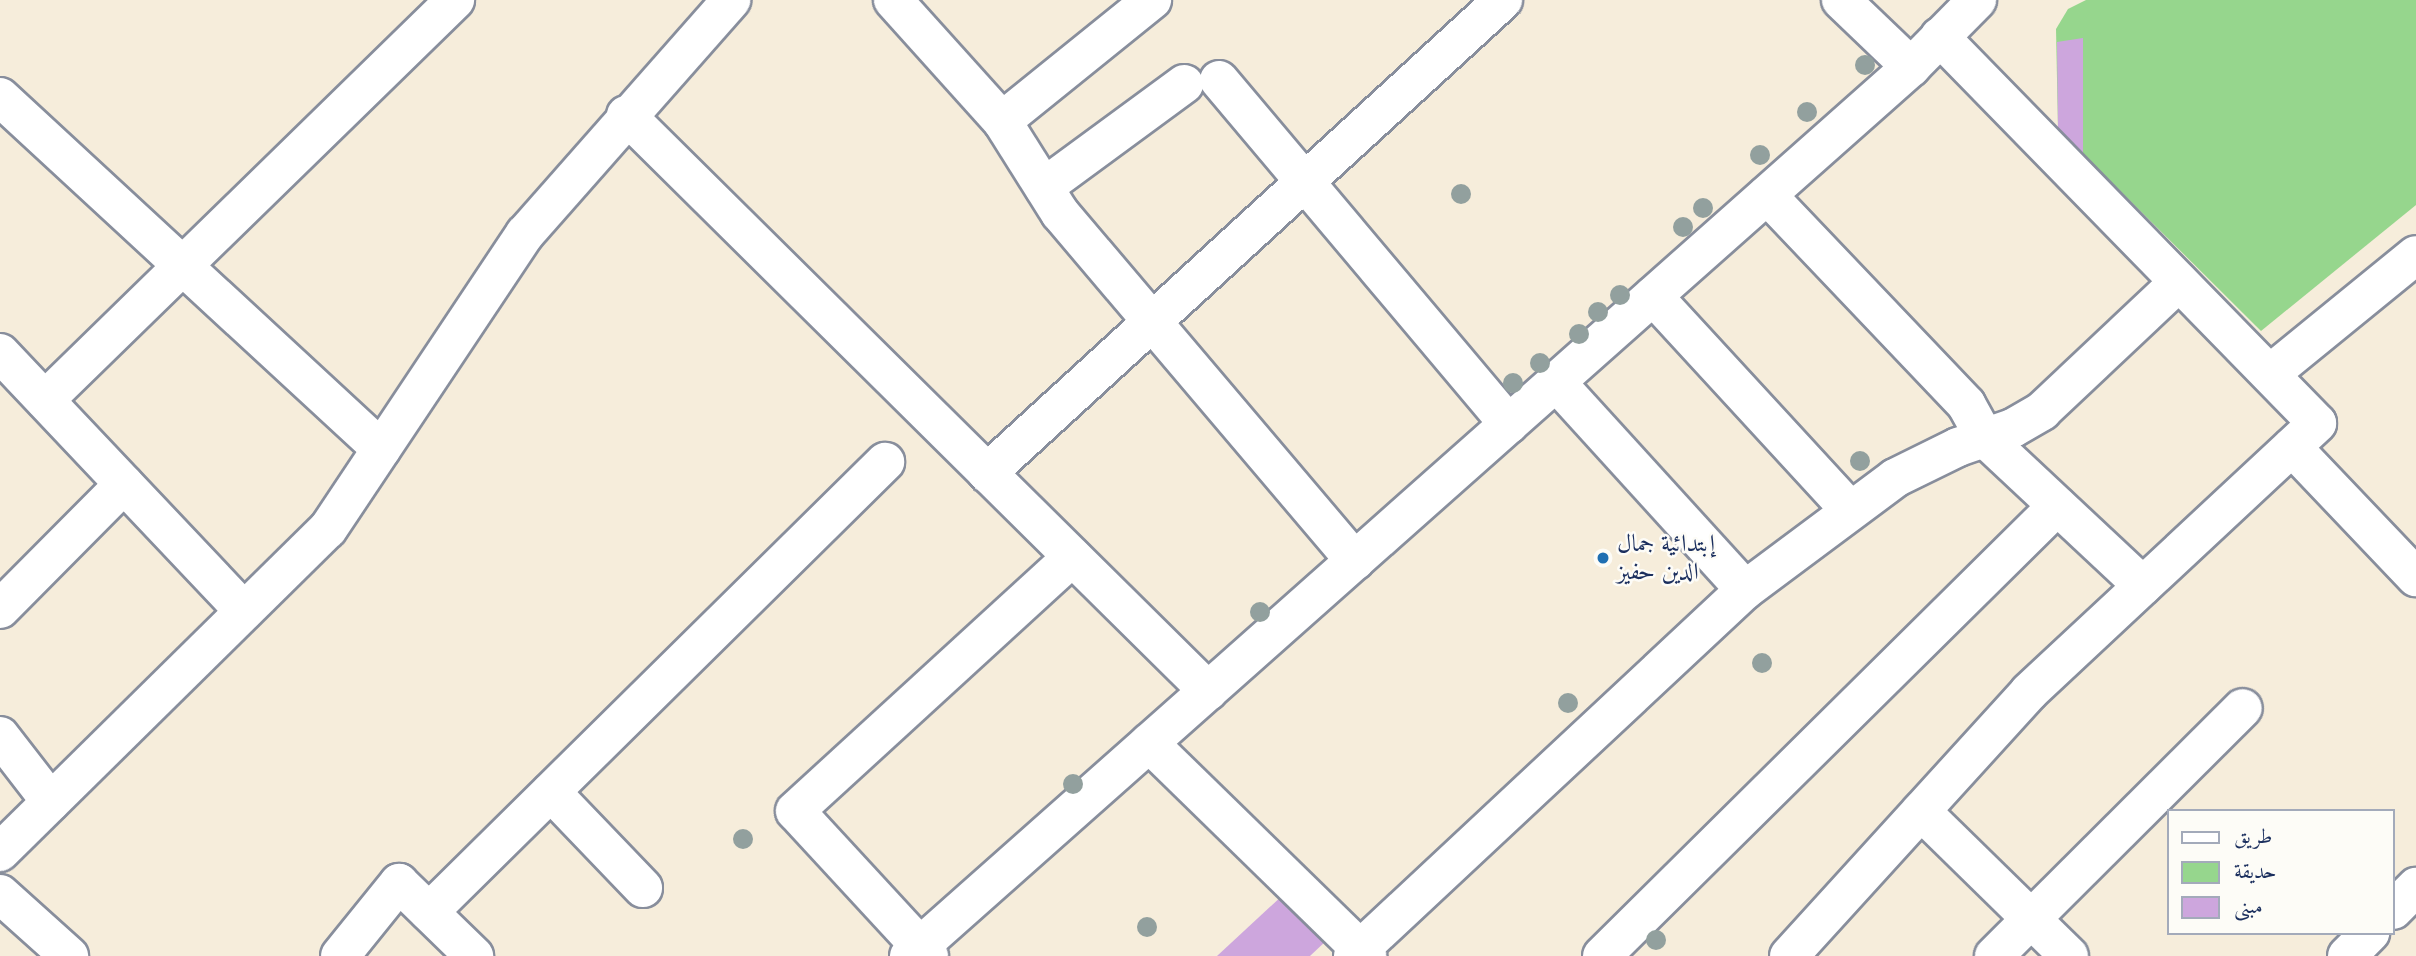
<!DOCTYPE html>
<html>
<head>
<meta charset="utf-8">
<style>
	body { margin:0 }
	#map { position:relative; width:2416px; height:956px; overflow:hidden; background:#f6eddb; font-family:Cardo,Amiri,serif }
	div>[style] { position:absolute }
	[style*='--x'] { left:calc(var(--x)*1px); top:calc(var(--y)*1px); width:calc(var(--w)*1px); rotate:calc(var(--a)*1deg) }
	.green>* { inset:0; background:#96d68d }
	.building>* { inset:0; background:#cda6dd }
	.roads { filter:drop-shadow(2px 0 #888e9c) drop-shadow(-2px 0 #888e9c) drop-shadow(0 2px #888e9c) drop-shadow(0 -2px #888e9c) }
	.street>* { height:38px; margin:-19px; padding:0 19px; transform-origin:19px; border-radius:19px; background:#fff }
	.secondary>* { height:38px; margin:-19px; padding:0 19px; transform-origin:19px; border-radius:19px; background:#fff }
	.trees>* { width:20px; height:20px; margin:-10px; border-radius:50%; background:#92a09e }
	.dots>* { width:19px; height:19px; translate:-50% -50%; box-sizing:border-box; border:4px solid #fdfcf7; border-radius:50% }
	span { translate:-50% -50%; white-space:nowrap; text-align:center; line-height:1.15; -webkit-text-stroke:5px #fdfcf7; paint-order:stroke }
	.poi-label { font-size:24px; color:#1b2f5e }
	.left { translate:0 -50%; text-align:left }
	.legend { position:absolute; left:2167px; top:809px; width:228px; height:126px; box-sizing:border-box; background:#fdfcf7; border:2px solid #a3aaba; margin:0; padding:9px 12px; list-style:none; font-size:21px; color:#1b2f5e }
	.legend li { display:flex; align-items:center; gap:14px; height:35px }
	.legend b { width:35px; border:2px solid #a3aaba }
</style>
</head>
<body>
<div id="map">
	<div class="green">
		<div style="clip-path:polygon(2086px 0,2416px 0,2416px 205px,2261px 331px,2058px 129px,2056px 29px,2068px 9px)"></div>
	</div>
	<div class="building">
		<div style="clip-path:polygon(2083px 38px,2083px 154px,2058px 129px,2057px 42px)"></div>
		<div style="clip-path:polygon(1284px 894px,1327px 940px,1310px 956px,1217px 956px)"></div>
	</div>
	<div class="roads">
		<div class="street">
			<div style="--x:893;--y:0;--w:163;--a:48"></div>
			<div style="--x:1002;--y:121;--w:109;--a:57.8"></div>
			<div style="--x:1060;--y:213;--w:456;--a:49.7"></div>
			<div style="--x:1841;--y:0;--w:97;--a:43.7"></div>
			<div style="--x:1219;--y:80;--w:450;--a:49.9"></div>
			<div style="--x:0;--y:97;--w:519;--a:42.73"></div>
			<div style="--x:626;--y:115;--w:819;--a:44.7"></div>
			<div style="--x:1002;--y:121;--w:193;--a:-38.9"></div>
			<div style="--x:1044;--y:187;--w:174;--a:-36.3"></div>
			<div style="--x:1767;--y:195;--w:289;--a:46.4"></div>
			<div style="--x:1966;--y:404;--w:39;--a:61"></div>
			<div style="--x:1985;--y:438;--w:216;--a:43.1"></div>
			<div style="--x:1653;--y:296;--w:289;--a:47.4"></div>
			<div style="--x:0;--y:353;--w:355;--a:46.6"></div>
			<div style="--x:2270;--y:374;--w:188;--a:-39.2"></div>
			<div style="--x:1556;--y:382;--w:281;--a:47.7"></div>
			<div style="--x:45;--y:400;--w:573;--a:-44.29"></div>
			<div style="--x:2292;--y:447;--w:180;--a:46.4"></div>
			<div style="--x:987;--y:473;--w:700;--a:-42.51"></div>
			<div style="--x:0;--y:609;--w:176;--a:-45.2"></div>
			<div style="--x:0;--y:736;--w:83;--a:52.3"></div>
			<div style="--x:1149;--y:743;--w:305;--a:44.3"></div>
			<div style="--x:551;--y:792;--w:133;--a:46.2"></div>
			<div style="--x:1921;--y:811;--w:207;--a:44.4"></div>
			<div style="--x:0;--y:894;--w:93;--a:41.9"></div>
			<div style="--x:429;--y:912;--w:641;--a:-44.62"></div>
			<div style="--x:340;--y:956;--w:94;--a:-51.1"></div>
			<div style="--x:399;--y:883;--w:105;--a:44.2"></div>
			<div style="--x:909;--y:956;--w:1340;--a:-41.58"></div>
			<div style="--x:1911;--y:67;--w:94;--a:-45.4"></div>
			<div style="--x:929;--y:956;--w:197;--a:-132.7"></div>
			<div style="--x:795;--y:811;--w:376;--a:-42.5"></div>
			<div style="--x:1353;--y:956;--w:536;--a:-43.04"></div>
			<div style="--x:1745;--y:590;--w:187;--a:-36.7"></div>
			<div style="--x:1895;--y:478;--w:70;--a:-26.2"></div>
			<div style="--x:1958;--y:447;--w:58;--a:-19.1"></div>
			<div style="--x:2013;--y:428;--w:34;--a:-30"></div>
			<div style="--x:2042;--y:411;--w:188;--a:-43.3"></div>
			<div style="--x:1602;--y:956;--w:640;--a:-44.68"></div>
			<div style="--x:1789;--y:956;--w:357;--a:-47.7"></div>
			<div style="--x:2029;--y:692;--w:394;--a:-43"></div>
			<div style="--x:2317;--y:423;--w:540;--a:-134.32"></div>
			<div style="--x:1994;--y:956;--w:351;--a:-44.9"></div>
		</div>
		<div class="secondary">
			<div style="--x:0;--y:852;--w:460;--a:-44.6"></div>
			<div style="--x:328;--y:529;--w:355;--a:-56.3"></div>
			<div style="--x:525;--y:234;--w:312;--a:-48.6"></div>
			<div style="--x:2393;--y:910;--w:33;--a:-45"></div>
			<div style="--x:2347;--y:956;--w:33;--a:-45"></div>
		</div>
	</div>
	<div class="trees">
		<div style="left:1865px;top:65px"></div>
		<div style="left:1807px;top:112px"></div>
		<div style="left:1760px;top:155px"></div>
		<div style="left:1461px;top:194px"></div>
		<div style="left:1703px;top:208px"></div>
		<div style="left:1683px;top:227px"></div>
		<div style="left:1620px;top:295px"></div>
		<div style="left:1598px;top:312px"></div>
		<div style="left:1579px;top:334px"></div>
		<div style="left:1540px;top:363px"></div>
		<div style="left:1513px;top:383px"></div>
		<div style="left:1860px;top:461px"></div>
		<div style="left:1260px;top:612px"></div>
		<div style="left:1762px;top:663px"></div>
		<div style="left:1568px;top:703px"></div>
		<div style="left:1073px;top:784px"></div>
		<div style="left:743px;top:839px"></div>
		<div style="left:1147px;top:927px"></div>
		<div style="left:1656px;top:940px"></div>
	</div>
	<div class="dots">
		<div style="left:1603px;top:558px;background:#1f6fb2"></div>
	</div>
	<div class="poi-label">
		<span class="left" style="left:1617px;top:558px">إبتدائية جمال<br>الدين حفيز</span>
	</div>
	<ul class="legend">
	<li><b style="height:9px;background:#fff"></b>طريق</li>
	<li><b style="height:19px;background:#96d68d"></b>حديقة</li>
	<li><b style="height:19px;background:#cda6dd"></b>مبنى</li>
	</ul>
</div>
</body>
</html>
